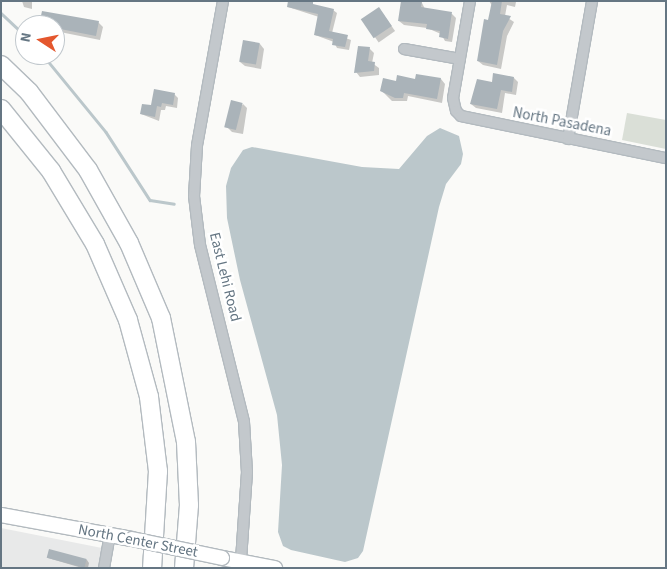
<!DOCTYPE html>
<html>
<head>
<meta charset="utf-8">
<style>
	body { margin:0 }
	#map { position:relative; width:667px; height:569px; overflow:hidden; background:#fafaf8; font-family:"Source Sans 3",sans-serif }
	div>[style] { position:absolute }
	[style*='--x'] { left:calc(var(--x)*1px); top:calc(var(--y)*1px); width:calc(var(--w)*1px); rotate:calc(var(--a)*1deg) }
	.built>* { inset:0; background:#e8e9e9 }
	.green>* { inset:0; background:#dadfd7 }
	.water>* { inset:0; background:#bbc7cb }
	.shadow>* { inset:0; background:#0003; transform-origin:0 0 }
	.stream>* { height:2.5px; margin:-1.25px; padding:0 1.25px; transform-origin:1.25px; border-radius:1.25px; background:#bbc7cb }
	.building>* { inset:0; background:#aab3b9; transform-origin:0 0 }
	.roads { filter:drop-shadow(1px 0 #b3babf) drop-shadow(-1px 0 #b3babf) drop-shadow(0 1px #b3babf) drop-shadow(0 -1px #b3babf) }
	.street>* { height:10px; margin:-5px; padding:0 5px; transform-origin:5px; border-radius:5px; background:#c3c8cc }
	.secondary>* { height:14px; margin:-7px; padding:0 7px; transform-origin:7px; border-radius:7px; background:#fff }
	.highway>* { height:18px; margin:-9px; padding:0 9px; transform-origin:9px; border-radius:9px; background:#fff }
	.bridges { filter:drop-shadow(1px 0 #b3babf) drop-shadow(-1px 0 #b3babf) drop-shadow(0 1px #b3babf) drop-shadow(0 -1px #b3babf) }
	.secondary-bridge>* { height:14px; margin:-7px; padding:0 7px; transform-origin:7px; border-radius:7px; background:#fff }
	span { translate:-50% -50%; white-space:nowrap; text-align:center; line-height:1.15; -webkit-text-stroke:5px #fff; paint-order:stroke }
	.street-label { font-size:15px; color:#657683 }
	.frame { position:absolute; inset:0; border:2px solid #657683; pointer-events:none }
	.north { position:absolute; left:15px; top:15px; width:50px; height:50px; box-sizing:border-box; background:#fff; border:1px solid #c1c8cd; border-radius:50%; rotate:281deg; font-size:14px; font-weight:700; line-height:20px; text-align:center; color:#657683 }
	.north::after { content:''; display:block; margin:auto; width:18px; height:22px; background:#e4572e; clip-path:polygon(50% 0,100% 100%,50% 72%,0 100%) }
</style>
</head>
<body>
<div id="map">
	<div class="built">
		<div style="clip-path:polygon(1px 528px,102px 548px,98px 568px,1px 568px)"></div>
	</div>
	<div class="green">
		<div style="clip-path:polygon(627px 113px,666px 120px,666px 149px,622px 140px)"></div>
	</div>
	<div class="water">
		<div style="clip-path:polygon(440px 128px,459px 136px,463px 154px,461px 164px,446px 184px,439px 207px,363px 551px,358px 558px,345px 562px,291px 550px,283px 546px,278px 532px,282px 465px,277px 415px,240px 280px,227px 218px,226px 186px,231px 168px,243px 150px,252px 147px,362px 167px,399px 169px,427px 136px)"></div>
	</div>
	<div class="shadow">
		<div style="clip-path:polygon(22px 1px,32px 1px,32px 9px,24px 7px)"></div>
		<div style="clip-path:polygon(421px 1px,425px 9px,452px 14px,456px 18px,452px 42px,445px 41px,441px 34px,427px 28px,404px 25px,399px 21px)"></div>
		<div style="clip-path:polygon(489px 1px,520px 1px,516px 2px,515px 7px,507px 5px,505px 16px,514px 22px,507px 36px,501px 69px,483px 65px,478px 61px,493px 7px)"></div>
		<div style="clip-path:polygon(288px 7px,333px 10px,337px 13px,332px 33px,351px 40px,349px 50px,337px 48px,334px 42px,315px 35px,319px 17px)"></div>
		<div style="left:379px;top:8px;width:28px;height:20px;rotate:55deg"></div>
		<div style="clip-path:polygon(98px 22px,103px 27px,100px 40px,55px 31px,55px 25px,41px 25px)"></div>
		<div style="clip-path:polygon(244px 41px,260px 44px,264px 49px,261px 69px,245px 66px,240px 62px)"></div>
		<div style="clip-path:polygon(369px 48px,374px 53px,372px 63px,379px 68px,379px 75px,360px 77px,356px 72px)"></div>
		<div style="clip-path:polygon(514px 78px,518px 82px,516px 95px,505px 93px,502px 113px,476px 108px,471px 104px,493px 83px)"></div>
		<div style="clip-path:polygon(441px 79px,445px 84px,442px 103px,408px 96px,407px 101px,392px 101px,382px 91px,397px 83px)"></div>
		<div style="clip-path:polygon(174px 94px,178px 98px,177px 108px,166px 106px,165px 110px,161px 110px,159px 121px,141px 114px)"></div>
		<div style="clip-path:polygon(243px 104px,247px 108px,243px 134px,232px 132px,227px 127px)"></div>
		<div style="clip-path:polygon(48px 558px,87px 560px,89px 563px,88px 568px,82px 568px)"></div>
	</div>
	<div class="stream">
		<div style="--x:1;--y:13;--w:33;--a:43"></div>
		<div style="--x:43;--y:55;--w:99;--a:50.7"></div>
		<div style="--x:106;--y:132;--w:81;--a:57.1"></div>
		<div style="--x:150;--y:200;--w:24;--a:9"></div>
	</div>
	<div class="building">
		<div style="clip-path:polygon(288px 1px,313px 1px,313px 4px,334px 9px,329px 31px,348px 35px,345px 47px,332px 45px,333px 39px,314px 35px,318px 14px,287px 7px)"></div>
		<div style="clip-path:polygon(401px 1px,422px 1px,421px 7px,452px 12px,448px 39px,439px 37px,440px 31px,426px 29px,427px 24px,398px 21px)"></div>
		<div style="clip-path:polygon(492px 1px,502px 1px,500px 14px,511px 16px,503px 31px,497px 65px,477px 61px,484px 19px,488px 20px)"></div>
		<div style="left:379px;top:7px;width:23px;height:22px;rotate:56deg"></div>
		<div style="clip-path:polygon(42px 11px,99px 21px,96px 36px,55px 28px,55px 25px,39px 25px)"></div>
		<div style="left:243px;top:40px;width:17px;height:22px;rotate:10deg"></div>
		<div style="clip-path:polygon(358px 46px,370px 47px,368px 61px,375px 62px,374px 71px,354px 73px)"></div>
		<div style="clip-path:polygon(493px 73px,514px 77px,512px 92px,501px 90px,497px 109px,470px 104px,477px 79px,492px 82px)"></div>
		<div style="clip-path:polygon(416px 74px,441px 78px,437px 99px,404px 93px,403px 98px,395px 98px,380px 91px,383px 78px,396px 81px,397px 75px,415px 79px)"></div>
		<div style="clip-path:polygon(154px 89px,175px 93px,173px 105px,162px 103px,161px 107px,157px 106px,155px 117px,140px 114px,142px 104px,151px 105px)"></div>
		<div style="left:231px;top:100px;width:12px;height:28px;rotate:14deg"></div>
		<div style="left:49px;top:549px;width:39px;height:9px;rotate:15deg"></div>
	</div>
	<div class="roads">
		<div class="street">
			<div style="--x:223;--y:1;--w:147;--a:100.2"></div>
			<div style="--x:197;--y:146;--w:50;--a:93.4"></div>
			<div style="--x:194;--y:196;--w:49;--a:83"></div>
			<div style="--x:200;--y:245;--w:182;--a:76"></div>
			<div style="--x:244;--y:422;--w:50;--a:86.6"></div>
			<div style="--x:247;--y:472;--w:89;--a:93.9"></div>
			<div style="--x:470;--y:1;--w:98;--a:99.9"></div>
			<div style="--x:453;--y:98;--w:13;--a:77"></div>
			<div style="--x:456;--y:111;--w:7;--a:45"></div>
			<div style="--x:461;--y:116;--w:209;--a:11.6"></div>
			<div style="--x:404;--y:49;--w:57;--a:10.1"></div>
			<div style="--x:568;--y:139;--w:140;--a:-80.1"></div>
			<div style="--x:104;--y:568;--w:34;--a:-80"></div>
		</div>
		<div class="secondary">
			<div style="--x:1;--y:515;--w:133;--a:10.4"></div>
			<div style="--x:222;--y:558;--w:54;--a:10.7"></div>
		</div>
		<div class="highway">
			<div style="--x:1;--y:65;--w:39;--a:44"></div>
			<div style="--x:29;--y:92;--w:98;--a:52.9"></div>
			<div style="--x:88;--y:170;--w:84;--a:60.7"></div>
			<div style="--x:129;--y:243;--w:82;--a:66.9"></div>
			<div style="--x:161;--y:318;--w:126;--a:78.6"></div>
			<div style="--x:186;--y:442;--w:63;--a:87.3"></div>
			<div style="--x:189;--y:505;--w:63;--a:94.5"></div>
			<div style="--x:1;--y:109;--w:80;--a:51.1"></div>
			<div style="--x:51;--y:171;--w:85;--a:58.9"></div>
			<div style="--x:95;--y:244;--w:83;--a:66.5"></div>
			<div style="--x:128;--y:320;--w:80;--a:74.7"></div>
			<div style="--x:149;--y:397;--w:75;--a:83.1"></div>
			<div style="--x:158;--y:471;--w:97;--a:93.5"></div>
		</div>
	</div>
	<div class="bridges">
		<div class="secondary-bridge">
			<div style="--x:132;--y:539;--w:92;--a:11.9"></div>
		</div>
	</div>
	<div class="street-label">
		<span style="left:562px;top:122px;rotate:11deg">North Pasadena</span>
		<span style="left:225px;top:277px;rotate:76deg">East Lehi Road</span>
		<span style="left:138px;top:541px;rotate:11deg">North Center Street</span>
	</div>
	<div class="frame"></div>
	<div class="north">N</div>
</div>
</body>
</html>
